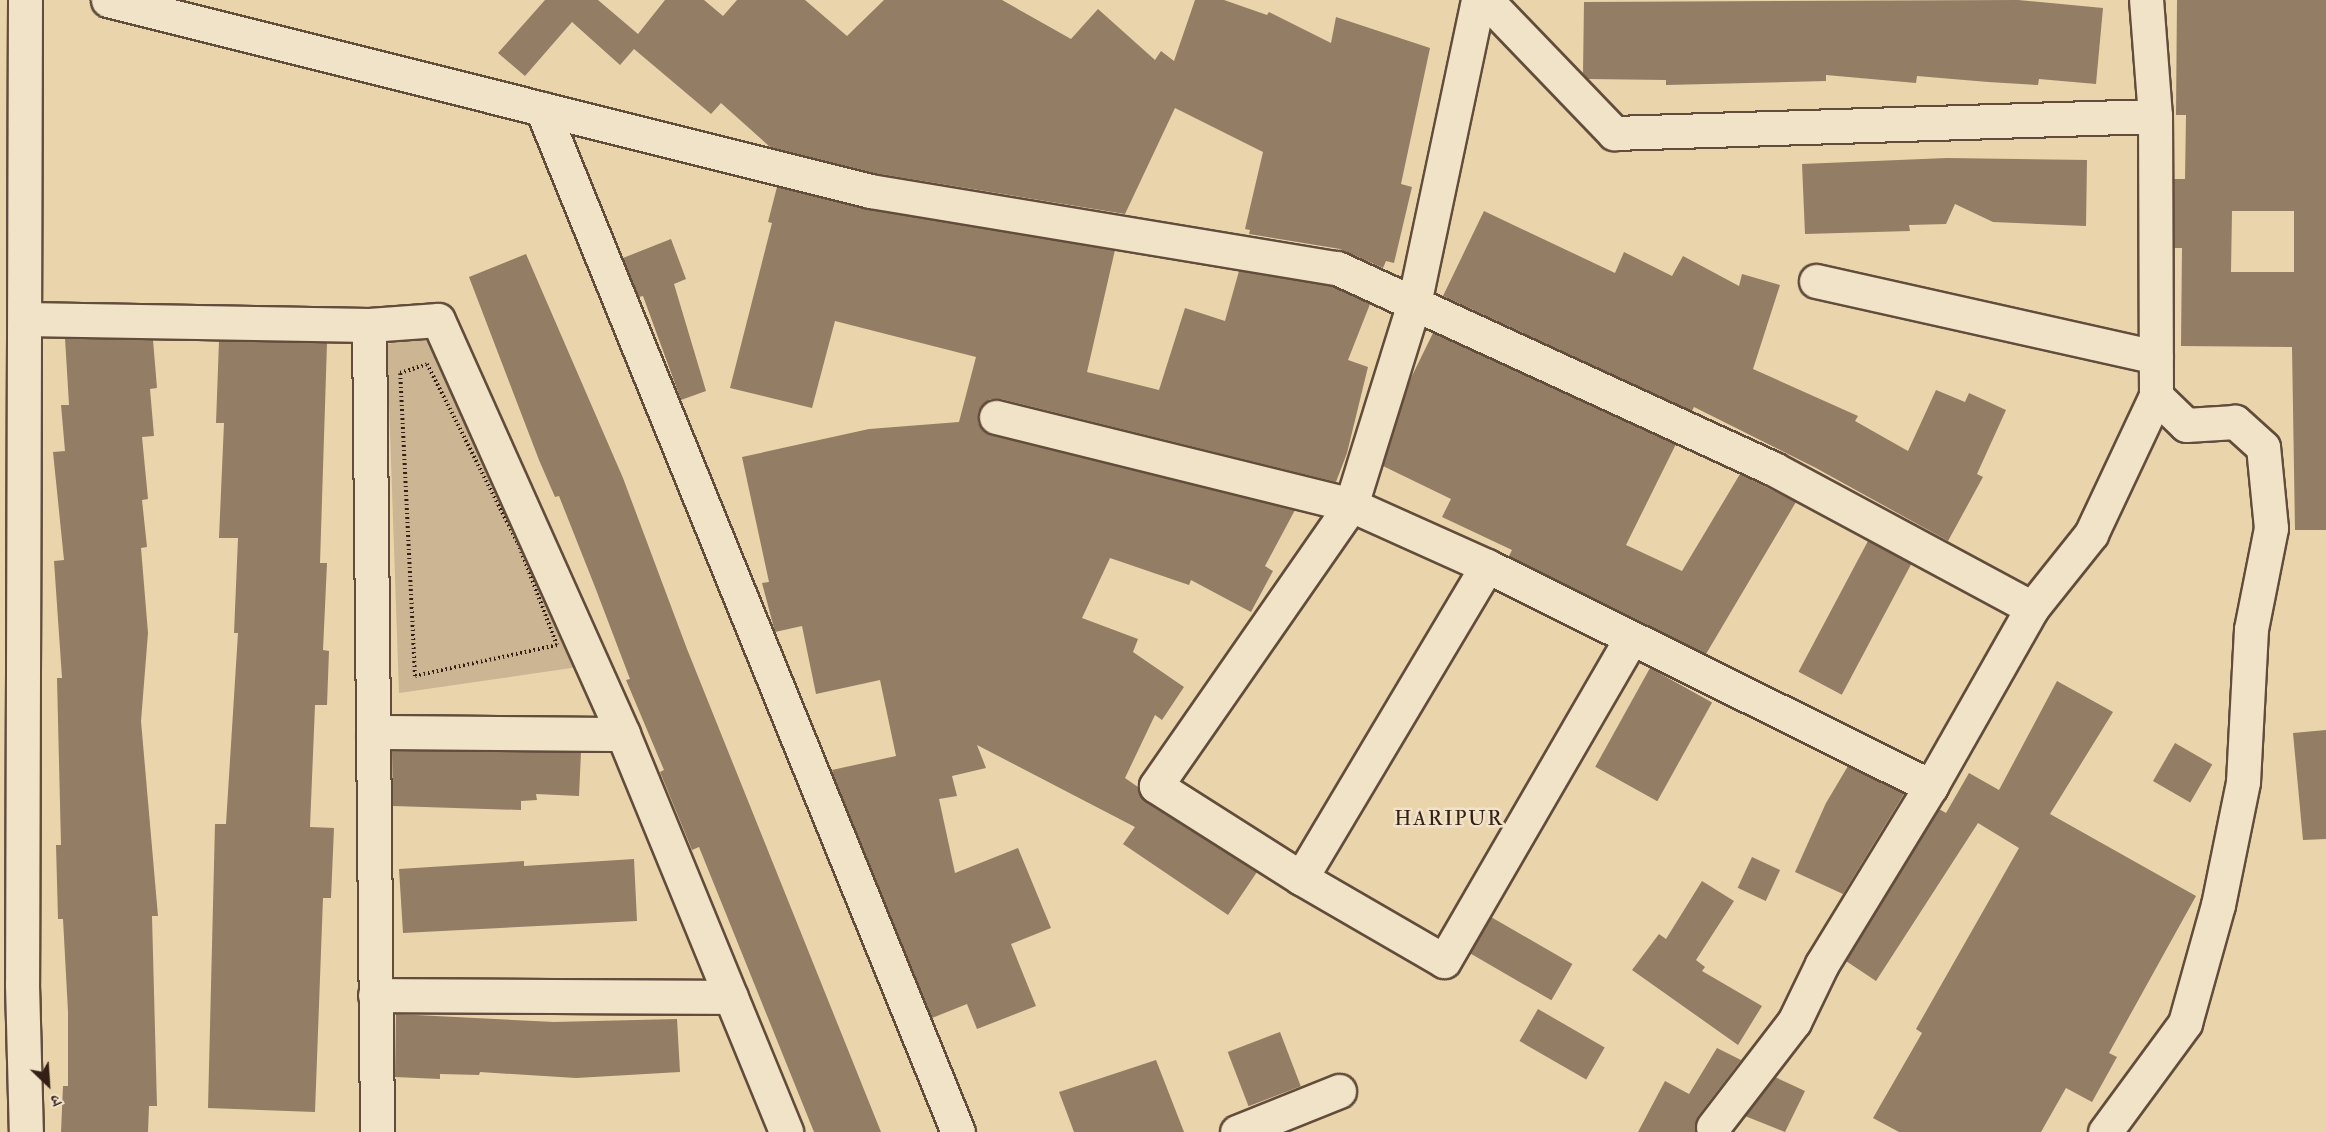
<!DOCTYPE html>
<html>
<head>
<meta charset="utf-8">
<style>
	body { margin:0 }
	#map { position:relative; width:2326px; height:1132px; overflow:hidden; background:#ead4ab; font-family:"IM FELL Double Pica","Noto Serif Devanagari",serif }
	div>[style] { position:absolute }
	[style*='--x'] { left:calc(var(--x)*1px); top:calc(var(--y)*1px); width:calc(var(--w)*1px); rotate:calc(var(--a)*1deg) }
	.green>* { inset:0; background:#cbb592 }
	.building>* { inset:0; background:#937d64; transform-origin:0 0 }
	.path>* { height:4px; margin-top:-2px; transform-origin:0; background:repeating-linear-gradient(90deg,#341f17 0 1.5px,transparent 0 4.5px) }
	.roads { filter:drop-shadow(2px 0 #624c3c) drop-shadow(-2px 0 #624c3c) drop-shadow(0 2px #624c3c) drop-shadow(0 -2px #624c3c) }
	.minor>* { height:33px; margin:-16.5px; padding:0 16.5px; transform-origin:16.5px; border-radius:16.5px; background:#f1e3c8 }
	span { translate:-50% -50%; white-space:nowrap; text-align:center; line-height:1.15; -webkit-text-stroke:5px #f1e3c8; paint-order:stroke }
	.quarter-label { font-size:21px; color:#341f17; letter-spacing:1.5px }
	.north { position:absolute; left:18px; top:1054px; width:60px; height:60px; -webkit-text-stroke:4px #f1e3c8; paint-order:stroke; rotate:155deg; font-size:16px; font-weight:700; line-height:24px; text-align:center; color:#341f17 }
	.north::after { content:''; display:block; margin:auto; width:21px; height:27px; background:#341f17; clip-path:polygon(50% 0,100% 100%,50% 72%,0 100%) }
</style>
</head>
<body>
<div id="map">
	<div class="green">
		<div style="clip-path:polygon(430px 337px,578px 667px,399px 693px,387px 344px)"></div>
	</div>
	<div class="building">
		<div style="clip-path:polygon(545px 0,598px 0,638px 34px,665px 0,704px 0,723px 16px,737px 0,805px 0,847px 36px,884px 0,1002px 0,1071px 39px,1098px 9px,1155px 60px,1161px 51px,1174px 61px,1195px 0,1224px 0,1267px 15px,1269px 12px,1331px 43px,1336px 17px,1430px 48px,1401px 184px,1412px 187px,1394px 263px,1386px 261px,1383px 268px,1340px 249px,1249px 234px,1250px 230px,1245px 229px,1263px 152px,1175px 108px,1125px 214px,874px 173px,770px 147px,721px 103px,711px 114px,634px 49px,620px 65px,572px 22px,525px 76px,498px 53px)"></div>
		<div style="clip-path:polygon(2018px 0,2103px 8px,2096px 84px,2039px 79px,2038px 85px,1988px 82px,1917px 76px,1916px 83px,1826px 75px,1826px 81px,1666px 85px,1666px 80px,1588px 79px,1583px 73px,1584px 2px)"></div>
		<div style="clip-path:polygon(evenodd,2177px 0,2326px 0,2326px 530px,2295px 530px,2292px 347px,2181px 346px,2182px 248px,2174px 248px,2174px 179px,2185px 179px,2186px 115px,2176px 115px,2177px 0,2232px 211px,2294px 211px,2294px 272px,2231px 272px,2232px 211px)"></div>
		<div style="clip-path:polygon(1947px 158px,2087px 160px,2086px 226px,1993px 222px,1955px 204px,1946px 224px,1909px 225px,1910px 231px,1805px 234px,1802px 164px)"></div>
		<div style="clip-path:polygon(777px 187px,867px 209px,1115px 250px,1087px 372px,1159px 390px,1185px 308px,1225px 321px,1239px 271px,1331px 286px,1370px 304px,1348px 360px,1368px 367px,1347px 453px,1336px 482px,1001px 399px,990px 399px,978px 412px,978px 423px,991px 435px,1295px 510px,1265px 566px,1273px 571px,1251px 612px,1191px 580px,1189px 585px,1110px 558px,1082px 618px,1138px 639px,1133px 652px,1184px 687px,1162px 720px,1155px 715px,1125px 778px,1138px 787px,1146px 802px,1257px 872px,1228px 915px,1123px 844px,1135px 827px,977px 745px,986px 768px,952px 776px,957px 796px,939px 799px,955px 873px,1018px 848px,1051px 928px,1011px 944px,1036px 1006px,977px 1029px,967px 1004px,932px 1018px,834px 777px,832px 770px,896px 756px,880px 680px,816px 694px,802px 626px,775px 632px,762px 583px,769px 582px,742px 457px,869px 429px,959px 422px,976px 357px,835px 321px,812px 408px,730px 388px,772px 223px,768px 222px)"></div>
		<div style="clip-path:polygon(1484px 211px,1615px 273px,1624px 252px,1672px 276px,1683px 256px,1739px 286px,1742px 274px,1780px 285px,1753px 369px,1858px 416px,1855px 421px,1908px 451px,1936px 390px,1965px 402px,1969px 393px,2006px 410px,1977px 474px,1983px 477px,1948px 541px,1816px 468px,1694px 407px,1692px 411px,1443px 296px)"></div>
		<div style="clip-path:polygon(671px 239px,686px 279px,674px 284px,706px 391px,681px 400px,643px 296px,639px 297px,623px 258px)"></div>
		<div style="clip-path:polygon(526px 254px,623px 478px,687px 649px,881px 1132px,814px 1132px,699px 847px,692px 850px,660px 772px,664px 770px,626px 680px,630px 679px,595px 587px,559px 496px,555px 497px,539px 460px,469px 277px)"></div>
		<div style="clip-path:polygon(1433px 333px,1676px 444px,1626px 545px,1682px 571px,1740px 474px,1796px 502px,1706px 654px,1509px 556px,1512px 550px,1442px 517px,1451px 499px,1383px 466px,1410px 380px)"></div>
		<div style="clip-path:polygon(65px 338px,153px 340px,157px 388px,150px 389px,154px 436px,142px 437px,148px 499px,142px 500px,147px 547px,141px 548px,148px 633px,141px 721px,158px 916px,152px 916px,157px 1106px,149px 1106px,148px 1132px,61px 1132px,63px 1086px,68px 1086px,68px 1012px,63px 919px,58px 919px,56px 845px,61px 845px,57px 678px,62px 678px,54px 561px,64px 560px,53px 452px,65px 451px,61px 405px,69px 405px)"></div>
		<div style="clip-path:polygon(219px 341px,327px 343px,320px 563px,327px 563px,323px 650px,329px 651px,327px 705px,315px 705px,310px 827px,334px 828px,331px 898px,323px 898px,315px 1112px,208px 1108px,215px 824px,226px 824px,238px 633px,234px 633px,238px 538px,219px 538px,224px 423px,216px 423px)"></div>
		<div style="left:1868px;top:541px;width:49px;height:148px;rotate:28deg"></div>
		<div style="left:1650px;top:668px;width:71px;height:113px;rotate:29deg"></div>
		<div style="clip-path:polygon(2057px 681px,2113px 712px,2050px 814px,2196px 896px,2109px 1053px,2117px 1057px,2092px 1102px,2066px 1088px,2041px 1132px,1899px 1132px,1873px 1118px,1922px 1033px,1916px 1029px,2019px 848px,1978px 823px,1876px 981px,1846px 961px,1939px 809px,1946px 813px,1969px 773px,1999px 790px)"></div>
		<div style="clip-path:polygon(2326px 730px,2326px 839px,2303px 840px,2293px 733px)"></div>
		<div style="left:2175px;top:743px;width:43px;height:44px;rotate:30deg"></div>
		<div style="clip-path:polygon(392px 751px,581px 752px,579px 796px,536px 794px,537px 800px,521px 801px,521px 810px,393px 806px)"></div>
		<div style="clip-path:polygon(1848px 766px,1904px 794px,1843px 894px,1795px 872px,1826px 803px)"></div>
		<div style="left:1752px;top:857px;width:31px;height:34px;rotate:25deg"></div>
		<div style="clip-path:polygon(634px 859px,637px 921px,403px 933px,399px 869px,524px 861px,524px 866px)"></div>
		<div style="clip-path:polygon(1702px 881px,1734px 901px,1696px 960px,1705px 967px,1702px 971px,1762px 1006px,1738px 1045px,1632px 970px,1659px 934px,1666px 939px)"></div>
		<div style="left:1491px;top:917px;width:94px;height:42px;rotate:30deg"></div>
		<div style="left:1538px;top:1009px;width:77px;height:37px;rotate:30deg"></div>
		<div style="clip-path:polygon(396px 1014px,554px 1022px,677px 1019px,680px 1072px,576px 1078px,480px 1072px,479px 1075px,440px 1074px,440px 1079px,395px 1077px)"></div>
		<div style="left:1280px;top:1032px;width:58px;height:56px;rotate:69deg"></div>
		<div style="clip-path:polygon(1717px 1048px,1741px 1060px,1698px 1116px,1695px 1132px,1638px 1132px,1665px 1081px,1689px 1094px)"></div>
		<div style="clip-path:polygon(1156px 1060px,1184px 1132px,1074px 1132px,1059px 1092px)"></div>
		<div style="clip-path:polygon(1775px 1077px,1805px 1091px,1785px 1132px,1745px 1116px)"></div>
	</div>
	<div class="path">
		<div style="--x:427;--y:364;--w:201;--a:63.1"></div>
		<div style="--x:518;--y:543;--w:109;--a:69.1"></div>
		<div style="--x:557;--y:645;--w:145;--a:167.7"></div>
		<div style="--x:415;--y:676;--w:303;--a:-92.8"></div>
		<div style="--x:400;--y:373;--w:28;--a:-18"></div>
	</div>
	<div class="roads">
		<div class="minor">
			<div style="--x:25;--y:0;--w:984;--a:90.17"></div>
			<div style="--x:22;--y:984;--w:148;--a:88.5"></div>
			<div style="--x:108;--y:0;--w:786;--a:14.07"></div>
			<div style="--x:870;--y:191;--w:473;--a:9.4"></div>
			<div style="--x:1337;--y:268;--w:481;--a:24.7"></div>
			<div style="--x:1774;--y:469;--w:293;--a:28.3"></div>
			<div style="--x:1478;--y:0;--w:310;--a:101.9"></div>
			<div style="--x:1414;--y:303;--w:212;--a:107.3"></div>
			<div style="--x:1351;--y:505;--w:342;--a:124.8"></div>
			<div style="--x:1156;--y:786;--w:172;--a:32.4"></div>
			<div style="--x:1301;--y:878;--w:165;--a:30.1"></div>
			<div style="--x:1444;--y:961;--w:372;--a:-59.9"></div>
			<div style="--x:1486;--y:0;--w:185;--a:46.1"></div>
			<div style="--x:1614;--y:133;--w:541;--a:-1.8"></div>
			<div style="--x:542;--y:109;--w:1104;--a:67.87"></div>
			<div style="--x:1816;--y:281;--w:348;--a:12.6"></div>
			<div style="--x:25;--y:319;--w:344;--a:1"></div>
			<div style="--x:369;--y:325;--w:69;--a:-4.1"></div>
			<div style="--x:438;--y:320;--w:453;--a:65.9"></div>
			<div style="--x:623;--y:734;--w:430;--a:67.7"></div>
			<div style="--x:369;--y:325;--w:807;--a:89.43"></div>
			<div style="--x:996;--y:417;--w:366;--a:13.9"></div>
			<div style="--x:1351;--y:505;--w:149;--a:24.2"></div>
			<div style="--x:1487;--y:566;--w:496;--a:26.4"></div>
			<div style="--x:373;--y:732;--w:250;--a:0.5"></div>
			<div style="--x:1301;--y:878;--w:363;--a:-59.2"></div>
			<div style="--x:375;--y:995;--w:356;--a:0.3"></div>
			<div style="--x:1713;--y:1127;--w:133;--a:-52.4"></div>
			<div style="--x:1794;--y:1022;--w:64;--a:-64.2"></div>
			<div style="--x:1822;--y:964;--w:209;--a:-58.5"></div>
			<div style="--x:1931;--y:786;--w:205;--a:-60.4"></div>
			<div style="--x:2032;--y:608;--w:95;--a:-51.4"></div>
			<div style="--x:2091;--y:534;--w:153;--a:-64.8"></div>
			<div style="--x:1237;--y:1132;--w:110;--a:-21.9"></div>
			<div style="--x:2105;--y:1132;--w:135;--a:-53.7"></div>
			<div style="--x:2185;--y:1023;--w:123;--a:-74.4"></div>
			<div style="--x:2218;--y:905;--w:126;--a:-78.5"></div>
			<div style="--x:2243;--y:782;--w:153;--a:-87"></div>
			<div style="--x:2251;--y:629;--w:103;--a:-78.8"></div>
			<div style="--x:2271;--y:528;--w:81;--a:-95.6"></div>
			<div style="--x:2263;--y:447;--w:38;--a:-138"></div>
			<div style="--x:2235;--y:422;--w:49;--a:176.5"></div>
			<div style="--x:2186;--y:425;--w:42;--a:-136"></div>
			<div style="--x:2156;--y:396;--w:280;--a:-90.2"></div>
			<div style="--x:2155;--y:116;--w:116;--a:-94.4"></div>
		</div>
	</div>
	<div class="quarter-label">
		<span style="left:1449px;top:819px">HARIPUR</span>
	</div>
	<div class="north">उ</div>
</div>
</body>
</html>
